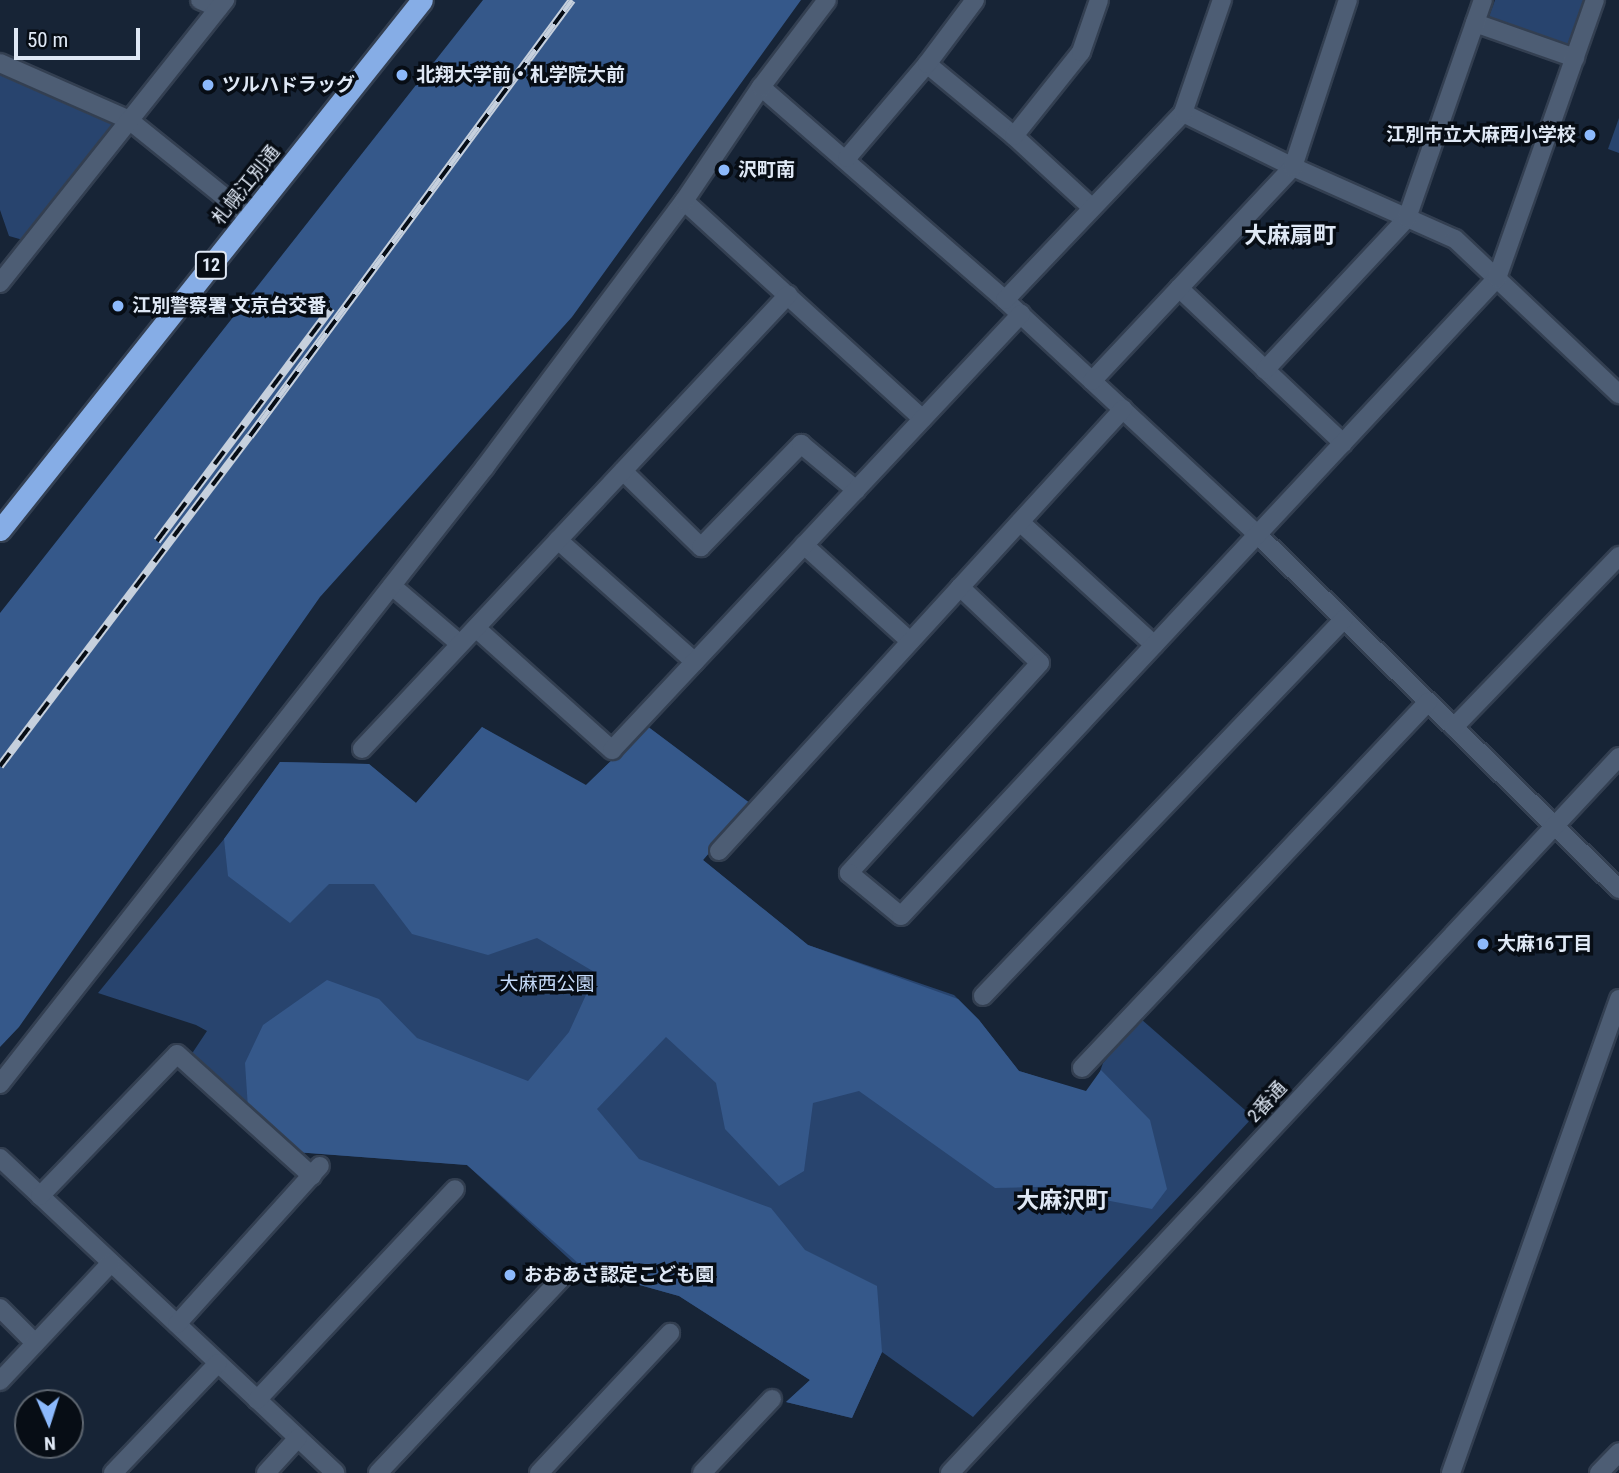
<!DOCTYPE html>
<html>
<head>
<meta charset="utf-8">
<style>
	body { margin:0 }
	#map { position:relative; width:1619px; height:1473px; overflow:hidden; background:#172436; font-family:"Roboto Condensed","Noto Sans JP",sans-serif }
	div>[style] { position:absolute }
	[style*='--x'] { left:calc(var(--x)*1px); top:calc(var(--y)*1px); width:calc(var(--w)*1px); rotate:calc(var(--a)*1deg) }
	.green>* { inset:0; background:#28446e }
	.forest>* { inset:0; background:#35588a }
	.roads { filter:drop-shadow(2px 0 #333f51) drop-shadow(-2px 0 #333f51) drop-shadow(0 2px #333f51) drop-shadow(0 -2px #333f51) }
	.minor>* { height:18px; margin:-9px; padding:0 9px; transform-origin:9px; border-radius:9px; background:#4d5d74 }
	.highway>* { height:21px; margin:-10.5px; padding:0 10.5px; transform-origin:10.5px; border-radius:10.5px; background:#86ade6 }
	.rail>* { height:8px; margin-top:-4px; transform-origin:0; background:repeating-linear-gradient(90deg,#070d15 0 16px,#c6d0dd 0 32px); box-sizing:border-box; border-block:2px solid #c6d0dd }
	.dots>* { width:19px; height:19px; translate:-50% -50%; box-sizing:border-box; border:4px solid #070d15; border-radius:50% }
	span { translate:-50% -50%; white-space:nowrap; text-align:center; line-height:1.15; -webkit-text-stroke:7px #070d15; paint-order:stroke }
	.shield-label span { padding:2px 5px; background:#070d15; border:2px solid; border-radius:5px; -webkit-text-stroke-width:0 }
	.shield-label { font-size:18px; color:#dfe8f5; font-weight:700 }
	.poi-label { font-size:19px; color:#dfe8f5; font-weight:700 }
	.left { translate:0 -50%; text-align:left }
	.right { translate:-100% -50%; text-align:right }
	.street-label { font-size:19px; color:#dfe8f5 }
	.park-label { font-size:19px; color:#c6dcfb }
	.quarter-label { font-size:23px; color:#dfe8f5; font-weight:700 }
	.north { position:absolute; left:14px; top:1389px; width:70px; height:70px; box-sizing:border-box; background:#070d15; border:2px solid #5d656f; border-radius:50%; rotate:177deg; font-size:19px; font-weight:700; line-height:28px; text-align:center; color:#dfe8f5 }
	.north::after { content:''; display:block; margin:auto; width:24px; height:32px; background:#8cb9fc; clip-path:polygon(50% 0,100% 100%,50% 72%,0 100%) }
	.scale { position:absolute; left:14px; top:28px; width:126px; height:32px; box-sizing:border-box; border:4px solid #dfe8f5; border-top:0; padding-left:9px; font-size:21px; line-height:24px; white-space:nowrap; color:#dfe8f5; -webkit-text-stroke:5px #070d15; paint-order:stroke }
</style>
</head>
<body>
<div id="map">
	<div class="green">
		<div style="clip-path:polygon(1495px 0,1585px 0,1569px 46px,1488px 19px)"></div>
		<div style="clip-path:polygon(0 69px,60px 100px,115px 122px,23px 240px,9px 236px,0 210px)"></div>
		<div style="clip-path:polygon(1619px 118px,1619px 153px,1608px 149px)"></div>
		<div style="clip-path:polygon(647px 726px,751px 804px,703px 860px,808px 945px,954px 995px,979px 1020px,1019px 1071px,1092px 1094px,1103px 1063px,1141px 1019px,1253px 1117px,973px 1417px,882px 1352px,852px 1418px,786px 1402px,810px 1380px,679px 1296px,579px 1268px,467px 1165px,295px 1152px,191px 1055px,207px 1031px,196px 1025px,98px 993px,224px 839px,280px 762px,369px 764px,416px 803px,482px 727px,582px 789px)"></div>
	</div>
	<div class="forest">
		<div style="clip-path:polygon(483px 0,801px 0,572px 317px,320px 597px,19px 1027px,0 1047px,0 613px)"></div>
		<div style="clip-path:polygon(647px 726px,751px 804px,703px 860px,808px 945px,958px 999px,979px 1020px,1019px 1071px,1086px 1091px,1101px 1070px,1150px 1120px,1167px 1189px,1152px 1209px,1105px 1200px,1073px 1186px,995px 1188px,859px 1091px,813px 1103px,804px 1171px,779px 1186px,725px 1129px,716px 1083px,666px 1037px,597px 1109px,639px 1159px,771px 1208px,805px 1250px,877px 1286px,882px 1352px,852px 1418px,786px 1402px,810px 1380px,679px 1296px,586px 1270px,467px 1165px,295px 1152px,248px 1108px,245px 1063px,263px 1025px,327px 980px,379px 999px,417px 1038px,528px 1081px,569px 1032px,596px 973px,537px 938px,488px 955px,412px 934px,374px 884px,329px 884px,290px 923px,228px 876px,224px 839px,280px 762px,369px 764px,416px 803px,482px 727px,586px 785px)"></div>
	</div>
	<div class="roads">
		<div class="minor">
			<div style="--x:200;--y:0;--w:20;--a:24"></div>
			<div style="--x:1475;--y:23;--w:106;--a:19.3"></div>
			<div style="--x:0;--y:63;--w:141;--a:23.8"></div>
			<div style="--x:129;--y:120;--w:154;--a:38.9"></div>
			<div style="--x:927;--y:64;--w:113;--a:39.6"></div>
			<div style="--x:1014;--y:136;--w:106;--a:42.7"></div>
			<div style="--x:761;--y:87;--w:324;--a:41.1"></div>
			<div style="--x:1005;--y:300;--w:344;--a:42.9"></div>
			<div style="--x:1257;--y:534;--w:507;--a:44.44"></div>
			<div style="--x:1183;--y:113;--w:123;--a:26.1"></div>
			<div style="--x:1293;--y:167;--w:177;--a:24"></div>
			<div style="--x:1455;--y:239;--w:226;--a:43.4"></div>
			<div style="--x:1014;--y:136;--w:107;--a:-51.4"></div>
			<div style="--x:1081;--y:52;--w:55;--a:-70.9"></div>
			<div style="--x:847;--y:158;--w:123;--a:-49.6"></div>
			<div style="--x:927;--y:64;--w:80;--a:-53.1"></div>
			<div style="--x:684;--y:201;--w:323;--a:42.4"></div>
			<div style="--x:0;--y:283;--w:362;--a:-51.5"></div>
			<div style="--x:1179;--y:288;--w:226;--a:43.4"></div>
			<div style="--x:1005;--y:300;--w:258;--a:-46.4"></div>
			<div style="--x:1183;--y:113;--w:120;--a:-71"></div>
			<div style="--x:1265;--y:370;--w:208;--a:-46.9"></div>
			<div style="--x:1407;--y:218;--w:231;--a:-70.8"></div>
			<div style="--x:1092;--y:381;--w:294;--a:-46.8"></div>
			<div style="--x:1293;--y:167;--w:176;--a:-71.8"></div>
			<div style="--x:623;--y:471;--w:109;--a:44.3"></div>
			<div style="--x:701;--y:547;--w:144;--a:-45.8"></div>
			<div style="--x:801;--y:444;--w:72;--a:39.9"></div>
			<div style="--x:1020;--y:522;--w:182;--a:42.5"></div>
			<div style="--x:558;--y:540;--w:183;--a:41.7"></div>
			<div style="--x:804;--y:545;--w:143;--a:42.2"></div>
			<div style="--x:392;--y:586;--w:89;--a:40.5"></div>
			<div style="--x:960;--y:587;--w:110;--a:43.5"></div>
			<div style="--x:1040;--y:663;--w:284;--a:132.3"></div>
			<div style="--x:849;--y:873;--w:67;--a:39.6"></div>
			<div style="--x:901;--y:916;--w:873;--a:-46.95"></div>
			<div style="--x:1497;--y:278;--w:295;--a:-70.6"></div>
			<div style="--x:476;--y:628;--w:183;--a:41.9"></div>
			<div style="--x:612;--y:750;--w:598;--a:-46.83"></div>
			<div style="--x:1454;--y:727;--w:238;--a:-46"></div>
			<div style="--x:362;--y:749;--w:623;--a:-46.82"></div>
			<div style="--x:719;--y:851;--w:599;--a:-47.57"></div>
			<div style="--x:983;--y:996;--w:522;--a:-46.24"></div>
			<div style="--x:1082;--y:1068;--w:504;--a:-46.61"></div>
			<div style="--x:0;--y:1084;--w:785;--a:-51.83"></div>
			<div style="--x:485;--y:467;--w:332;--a:-53.2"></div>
			<div style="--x:684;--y:201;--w:138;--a:-56"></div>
			<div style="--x:761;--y:87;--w:109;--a:-52.8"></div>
			<div style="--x:0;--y:1158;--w:460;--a:43.2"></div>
			<div style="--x:40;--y:1196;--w:197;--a:-46"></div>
			<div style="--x:177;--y:1054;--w:182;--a:42.1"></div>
			<div style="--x:0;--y:1308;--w:49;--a:45"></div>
			<div style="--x:177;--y:1324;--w:213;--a:-47.9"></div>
			<div style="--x:0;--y:1381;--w:162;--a:-46.8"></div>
			<div style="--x:257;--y:1400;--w:289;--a:-46.8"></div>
			<div style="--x:113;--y:1473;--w:152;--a:-46.3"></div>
			<div style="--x:266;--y:1473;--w:47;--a:-47.6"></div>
			<div style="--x:378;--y:1473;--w:267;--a:-46.7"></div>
			<div style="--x:539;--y:1473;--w:192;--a:-46.9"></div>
			<div style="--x:702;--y:1473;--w:102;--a:-46.6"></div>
			<div style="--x:950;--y:1473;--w:980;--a:-46.94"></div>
			<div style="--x:1451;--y:1473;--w:503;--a:-70.48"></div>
			<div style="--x:1599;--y:1473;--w:29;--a:-46"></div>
		</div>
		<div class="highway">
			<div style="--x:0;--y:530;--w:677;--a:-51.47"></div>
		</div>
	</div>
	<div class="rail">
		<div style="--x:157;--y:541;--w:291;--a:-53.2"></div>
		<div style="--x:0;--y:766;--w:414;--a:-52.9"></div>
		<div style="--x:250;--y:436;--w:542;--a:-53.55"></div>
	</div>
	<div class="dots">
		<div style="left:402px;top:75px;background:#8cb9fc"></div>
		<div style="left:208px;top:85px;background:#8cb9fc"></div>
		<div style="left:1590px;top:135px;background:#8cb9fc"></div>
		<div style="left:724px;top:170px;background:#8cb9fc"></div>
		<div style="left:118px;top:306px;background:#8cb9fc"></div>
		<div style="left:1483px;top:944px;background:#8cb9fc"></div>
		<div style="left:510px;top:1275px;background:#8cb9fc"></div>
	</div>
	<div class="shield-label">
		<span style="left:211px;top:265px">12</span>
	</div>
	<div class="poi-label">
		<span class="left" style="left:416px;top:75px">北翔大学前・札学院大前</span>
		<span class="left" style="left:222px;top:85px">ツルハドラッグ</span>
		<span class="right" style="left:1576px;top:135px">江別市立大麻西小学校</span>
		<span class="left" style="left:738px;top:170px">沢町南</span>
		<span class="left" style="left:132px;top:306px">江別警察署 文京台交番</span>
		<span class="left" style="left:1497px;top:944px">大麻16丁目</span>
		<span class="left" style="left:524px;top:1275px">おおあさ認定こども園</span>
	</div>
	<div class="street-label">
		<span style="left:246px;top:185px;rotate:-51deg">札幌江別通</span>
		<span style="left:1267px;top:1102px;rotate:-47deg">2番通</span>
	</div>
	<div class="park-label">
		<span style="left:547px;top:984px">大麻西公園</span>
	</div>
	<div class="quarter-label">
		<span style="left:1290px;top:236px">大麻扇町</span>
		<span style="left:1062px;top:1201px">大麻沢町</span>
	</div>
	<div class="north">N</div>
	<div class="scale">50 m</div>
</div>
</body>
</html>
